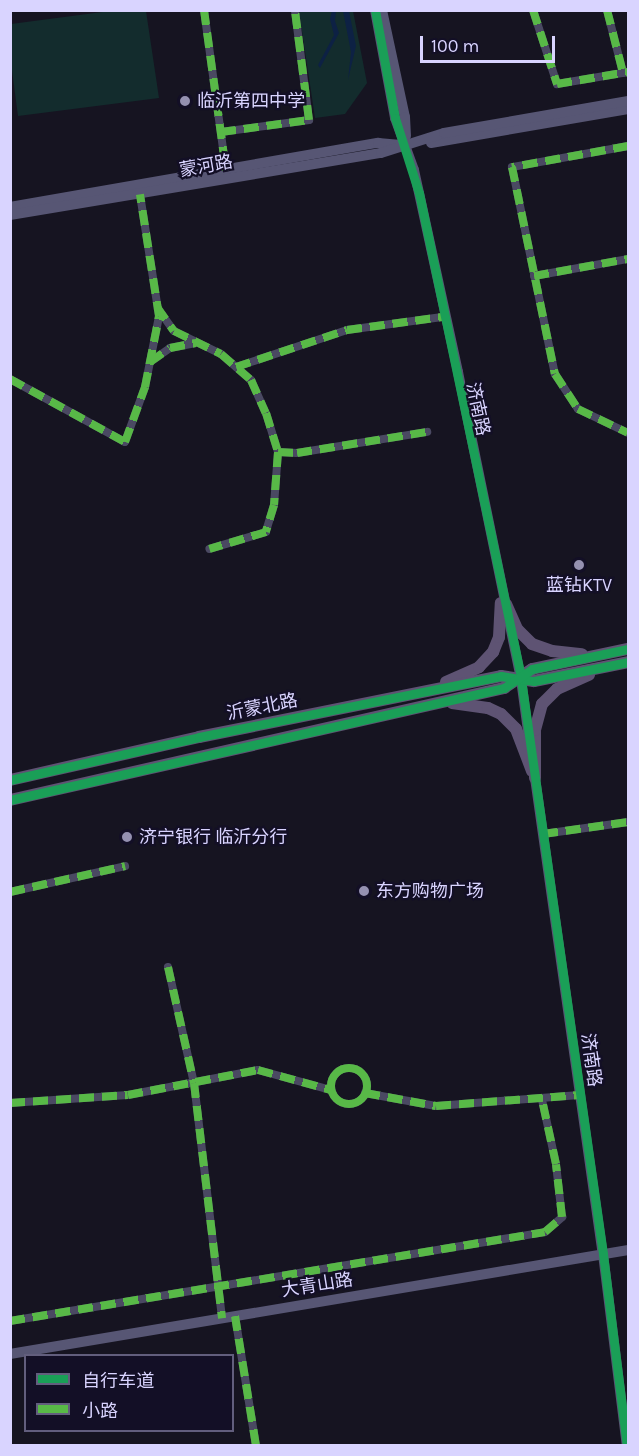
<!DOCTYPE html>
<html>
<head>
<meta charset="utf-8">
<style>
	body { margin:0 }
	#map { position:relative; width:639px; height:1456px; overflow:hidden; background:#161421; font-family:Karla,"Noto Sans SC",sans-serif }
	div>[style] { position:absolute }
	[style*='--x'] { left:calc(var(--x)*1px); top:calc(var(--y)*1px); width:calc(var(--w)*1px); rotate:calc(var(--a)*1deg) }
	.green>* { inset:0; background:#132c2d }
	.water>* { inset:0; background:#0d2144 }
	.street>* { height:8px; margin:-4px; padding:0 4px; transform-origin:4px; border-radius:4px; background:#4a4962 }
	.street>.ring { margin:-4px; padding:0; box-sizing:content-box; background:none; border:8px solid #4a4962; border-radius:50% }
	.secondary>* { height:10px; margin:-5px; padding:0 5px; transform-origin:5px; border-radius:5px; background:#575674 }
	.primary>* { height:12px; margin:-6px; padding:0 6px; transform-origin:6px; border-radius:6px; background:#5e5373 }
	.quiet>* { height:8px; margin-top:-4px; transform-origin:0; background:repeating-linear-gradient(90deg,#58b947 0 15px,transparent 0 23px) }
	.quiet>.ring { margin:-4px; padding:0; box-sizing:content-box; background:none; border:8px solid #58b947; border-radius:50% }
	.cycleway>* { height:9px; margin:-4.5px; padding:0 4.5px; transform-origin:4.5px; border-radius:4.5px; background:#1a9f57 }
	.dots>* { width:16px; height:16px; translate:-50% -50%; box-sizing:border-box; border:3px solid #130f26; border-radius:50% }
	span { translate:-50% -50%; white-space:nowrap; text-align:center; line-height:1.15; -webkit-text-stroke:4.5px #130f26; paint-order:stroke }
	.poi-label { font-size:18px; color:#d9d4ff }
	.left { translate:0 -50%; text-align:left }
	.street-label { font-size:18px; color:#d9d4ff }
	.frame { position:absolute; inset:0; border:12px solid #d9d4ff; pointer-events:none }
	.legend { position:absolute; left:24px; top:1354px; width:210px; height:78px; box-sizing:border-box; background:#130f26; border:2px solid #625e7d; margin:0; padding:8px 10px; list-style:none; font-size:18px; color:#d9d4ff }
	.legend li { display:flex; align-items:center; gap:12px; height:30px }
	.legend b { width:30px; border:2px solid #625e7d }
	.scale { position:absolute; left:420px; top:36px; width:135px; height:27px; box-sizing:border-box; border:3px solid #d9d4ff; border-top:0; padding-left:8px; font-size:18px; line-height:21px; white-space:nowrap; color:#d9d4ff; -webkit-text-stroke:4px #130f26; paint-order:stroke }
</style>
</head>
<body>
<div id="map">
	<div class="green">
		<div style="clip-path:polygon(110px 11px,146px 11px,159px 98px,18px 116px,11px 63px,11px 24px)"></div>
		<div style="clip-path:polygon(299px 11px,353px 11px,367px 83px,345px 114px,315px 118px)"></div>
	</div>
	<div class="water">
		<div style="clip-path:polygon(332px 11px,336px 11px,335px 21px,339px 33px,320px 68px,318px 65px,334px 35px,330px 19px)"></div>
		<div style="clip-path:polygon(343px 11px,349px 11px,356px 46px,348px 80px,351px 52px)"></div>
	</div>
	<div class="street">
		<div style="--x:204;--y:10;--w:162;--a:82.2"></div>
		<div style="--x:533;--y:10;--w:78;--a:72"></div>
		<div style="--x:557;--y:84;--w:72;--a:-9.6"></div>
		<div style="--x:607;--y:10;--w:65;--a:75.7"></div>
		<div style="--x:221;--y:132;--w:89;--a:-7.8"></div>
		<div style="--x:309;--y:120;--w:111;--a:-97.3"></div>
		<div style="--x:628;--y:146;--w:118;--a:169.7"></div>
		<div style="--x:512;--y:167;--w:211;--a:78.3"></div>
		<div style="--x:555;--y:374;--w:42;--a:56.7"></div>
		<div style="--x:578;--y:409;--w:55;--a:25.6"></div>
		<div style="--x:534;--y:276;--w:96;--a:-10.3"></div>
		<div style="--x:158;--y:309;--w:27;--a:54"></div>
		<div style="--x:174;--y:331;--w:52;--a:26.1"></div>
		<div style="--x:221;--y:354;--w:40;--a:41"></div>
		<div style="--x:251;--y:380;--w:36;--a:66"></div>
		<div style="--x:266;--y:413;--w:41;--a:72.9"></div>
		<div style="--x:278;--y:452;--w:53;--a:94.3"></div>
		<div style="--x:274;--y:505;--w:28;--a:107"></div>
		<div style="--x:266;--y:532;--w:59;--a:163.4"></div>
		<div style="--x:150;--y:362;--w:24;--a:-35"></div>
		<div style="--x:170;--y:348;--w:26;--a:-11"></div>
		<div style="--x:236;--y:367;--w:117;--a:-18.4"></div>
		<div style="--x:347;--y:330;--w:96;--a:-7.8"></div>
		<div style="--x:10;--y:379;--w:131;--a:28.7"></div>
		<div style="--x:125;--y:442;--w:59;--a:-70"></div>
		<div style="--x:145;--y:387;--w:72;--a:-78.8"></div>
		<div style="--x:159;--y:316;--w:123;--a:-98.9"></div>
		<div style="--x:278;--y:452;--w:19;--a:3"></div>
		<div style="--x:297;--y:453;--w:132;--a:-9.2"></div>
		<div style="--x:543;--y:834;--w:86;--a:-8"></div>
		<div style="--x:10;--y:892;--w:118;--a:-12.7"></div>
		<div style="--x:168;--y:967;--w:119;--a:77.4"></div>
		<div style="--x:194;--y:1083;--w:237;--a:83.2"></div>
		<div class="ring" style="left:331px;top:1068px;width:28px;height:28px"></div>
		<div style="--x:365;--y:1093;--w:72;--a:10.4"></div>
		<div style="--x:436;--y:1106;--w:144;--a:-4.4"></div>
		<div style="--x:10;--y:1103;--w:118;--a:-3.9"></div>
		<div style="--x:128;--y:1095;--w:132;--a:-10.9"></div>
		<div style="--x:258;--y:1070;--w:76;--a:15.3"></div>
		<div style="--x:235;--y:1316;--w:132;--a:80.8"></div>
		<div style="--x:10;--y:1321;--w:542;--a:-9.44"></div>
		<div style="--x:545;--y:1232;--w:23;--a:-41"></div>
		<div style="--x:562;--y:1217;--w:53;--a:-96.5"></div>
		<div style="--x:556;--y:1164;--w:66;--a:-102.3"></div>
	</div>
	<div class="secondary">
		<div style="--x:375;--y:10;--w:110;--a:79.5"></div>
		<div style="--x:395;--y:118;--w:55;--a:69.9"></div>
		<div style="--x:414;--y:170;--w:207;--a:77.7"></div>
		<div style="--x:458;--y:372;--w:313;--a:78.4"></div>
		<div style="--x:521;--y:679;--w:75;--a:82.3"></div>
		<div style="--x:382;--y:10;--w:109;--a:77.9"></div>
		<div style="--x:405;--y:117;--w:19;--a:87"></div>
		<div style="--x:431;--y:143;--w:200;--a:-9.8"></div>
		<div style="--x:10;--y:207;--w:374;--a:-9.9"></div>
		<div style="--x:378;--y:143;--w:23;--a:5"></div>
		<div style="--x:10;--y:215;--w:376;--a:-9.5"></div>
		<div style="--x:381;--y:153;--w:66;--a:-17.6"></div>
		<div style="--x:444;--y:133;--w:187;--a:-9.9"></div>
		<div style="--x:534;--y:771;--w:488;--a:81.9"></div>
		<div style="--x:603;--y:1254;--w:193;--a:82.9"></div>
		<div style="--x:10;--y:1354;--w:627;--a:-9.55"></div>
	</div>
	<div class="primary">
		<div style="--x:506;--y:604;--w:27;--a:66"></div>
		<div style="--x:517;--y:629;--w:21;--a:45"></div>
		<div style="--x:532;--y:644;--w:21;--a:19"></div>
		<div style="--x:552;--y:651;--w:30;--a:6"></div>
		<div style="--x:446;--y:682;--w:36;--a:-24"></div>
		<div style="--x:479;--y:667;--w:21;--a:-47"></div>
		<div style="--x:493;--y:652;--w:16;--a:-68"></div>
		<div style="--x:499;--y:637;--w:34;--a:-87"></div>
		<div style="--x:452;--y:703;--w:36;--a:8"></div>
		<div style="--x:488;--y:708;--w:14;--a:25"></div>
		<div style="--x:501;--y:714;--w:21;--a:45"></div>
		<div style="--x:516;--y:729;--w:45;--a:69.1"></div>
		<div style="--x:535;--y:778;--w:48;--a:-90"></div>
		<div style="--x:535;--y:730;--w:27;--a:-75"></div>
		<div style="--x:542;--y:704;--w:21;--a:-45"></div>
		<div style="--x:557;--y:689;--w:35;--a:-24"></div>
		<div style="--x:10;--y:780;--w:194;--a:-12.8"></div>
		<div style="--x:199;--y:737;--w:308;--a:-11.4"></div>
		<div style="--x:501;--y:676;--w:33;--a:9"></div>
		<div style="--x:534;--y:681;--w:96;--a:-11.4"></div>
		<div style="--x:10;--y:800;--w:507;--a:-12.77"></div>
		<div style="--x:504;--y:688;--w:34;--a:-34"></div>
		<div style="--x:532;--y:669;--w:98;--a:-11.8"></div>
	</div>
	<div class="quiet">
		<div style="--x:204;--y:10;--w:162;--a:82.2"></div>
		<div style="--x:533;--y:10;--w:78;--a:72"></div>
		<div style="--x:557;--y:84;--w:72;--a:-9.6"></div>
		<div style="--x:607;--y:10;--w:65;--a:75.7"></div>
		<div style="--x:221;--y:132;--w:89;--a:-7.8"></div>
		<div style="--x:309;--y:120;--w:111;--a:-97.3"></div>
		<div style="--x:628;--y:146;--w:118;--a:169.7"></div>
		<div style="--x:512;--y:167;--w:211;--a:78.3"></div>
		<div style="--x:555;--y:374;--w:42;--a:56.7"></div>
		<div style="--x:578;--y:409;--w:55;--a:25.6"></div>
		<div style="--x:534;--y:276;--w:96;--a:-10.3"></div>
		<div style="--x:157;--y:307;--w:29;--a:55"></div>
		<div style="--x:174;--y:331;--w:52;--a:26.1"></div>
		<div style="--x:221;--y:354;--w:40;--a:41"></div>
		<div style="--x:251;--y:380;--w:36;--a:66"></div>
		<div style="--x:266;--y:413;--w:41;--a:72.9"></div>
		<div style="--x:278;--y:452;--w:53;--a:94.3"></div>
		<div style="--x:274;--y:505;--w:28;--a:107"></div>
		<div style="--x:266;--y:532;--w:59;--a:163.4"></div>
		<div style="--x:150;--y:362;--w:24;--a:-35"></div>
		<div style="--x:170;--y:348;--w:26;--a:-11"></div>
		<div style="--x:236;--y:367;--w:117;--a:-18.4"></div>
		<div style="--x:347;--y:330;--w:96;--a:-7.8"></div>
		<div style="--x:10;--y:379;--w:131;--a:28.7"></div>
		<div style="--x:125;--y:442;--w:59;--a:-70"></div>
		<div style="--x:145;--y:387;--w:72;--a:-78.8"></div>
		<div style="--x:159;--y:316;--w:123;--a:-98.9"></div>
		<div style="--x:278;--y:452;--w:19;--a:3"></div>
		<div style="--x:297;--y:453;--w:132;--a:-9.2"></div>
		<div style="--x:543;--y:834;--w:86;--a:-8"></div>
		<div style="--x:10;--y:892;--w:118;--a:-12.7"></div>
		<div style="--x:168;--y:967;--w:119;--a:77.4"></div>
		<div style="--x:194;--y:1083;--w:237;--a:83.2"></div>
		<div class="ring" style="left:331px;top:1068px;width:28px;height:28px"></div>
		<div style="--x:365;--y:1093;--w:72;--a:10.4"></div>
		<div style="--x:436;--y:1106;--w:144;--a:-4.4"></div>
		<div style="--x:10;--y:1103;--w:118;--a:-3.9"></div>
		<div style="--x:128;--y:1095;--w:132;--a:-10.9"></div>
		<div style="--x:258;--y:1070;--w:76;--a:15.3"></div>
		<div style="--x:235;--y:1316;--w:132;--a:80.8"></div>
		<div style="--x:10;--y:1321;--w:542;--a:-9.44"></div>
		<div style="--x:545;--y:1232;--w:23;--a:-41"></div>
		<div style="--x:562;--y:1217;--w:53;--a:-96.5"></div>
		<div style="--x:556;--y:1164;--w:66;--a:-102.3"></div>
	</div>
	<div class="cycleway">
		<div style="--x:375;--y:10;--w:110;--a:79.5"></div>
		<div style="--x:395;--y:118;--w:79;--a:72.3"></div>
		<div style="--x:419;--y:193;--w:497;--a:78.1"></div>
		<div style="--x:521;--y:679;--w:581;--a:81.88"></div>
		<div style="--x:603;--y:1254;--w:193;--a:82.9"></div>
		<div style="--x:10;--y:780;--w:194;--a:-12.8"></div>
		<div style="--x:199;--y:737;--w:308;--a:-11.4"></div>
		<div style="--x:501;--y:676;--w:33;--a:9"></div>
		<div style="--x:534;--y:681;--w:96;--a:-11.4"></div>
		<div style="--x:10;--y:800;--w:507;--a:-12.77"></div>
		<div style="--x:504;--y:688;--w:34;--a:-34"></div>
		<div style="--x:532;--y:669;--w:98;--a:-11.8"></div>
	</div>
	<div class="dots">
		<div style="left:185px;top:101px;background:#9591b1"></div>
		<div style="left:579px;top:565px;background:#9591b1"></div>
		<div style="left:127px;top:837px;background:#9591b1"></div>
		<div style="left:364px;top:891px;background:#9591b1"></div>
	</div>
	<div class="poi-label">
		<span class="left" style="left:197px;top:101px">临沂第四中学</span>
		<span style="left:579px;top:585px">蓝钻KTV</span>
		<span class="left" style="left:139px;top:837px">济宁银行 临沂分行</span>
		<span class="left" style="left:376px;top:891px">东方购物广场</span>
	</div>
	<div class="street-label">
		<span style="left:206px;top:166px;rotate:-10deg">蒙河路</span>
		<span style="left:478px;top:409px;rotate:78deg">济南路</span>
		<span style="left:262px;top:707px;rotate:-11deg">沂蒙北路</span>
		<span style="left:591px;top:1060px;rotate:82deg">济南路</span>
		<span style="left:317px;top:1285px;rotate:-9deg">大青山路</span>
	</div>
	<div class="frame"></div>
	<ul class="legend">
	<li><b style="height:8px;background:#1a9f57"></b>自行车道</li>
	<li><b style="height:8px;background:#58b947"></b>小路</li>
	</ul>
	<div class="scale">100 m</div>
</div>
</body>
</html>
